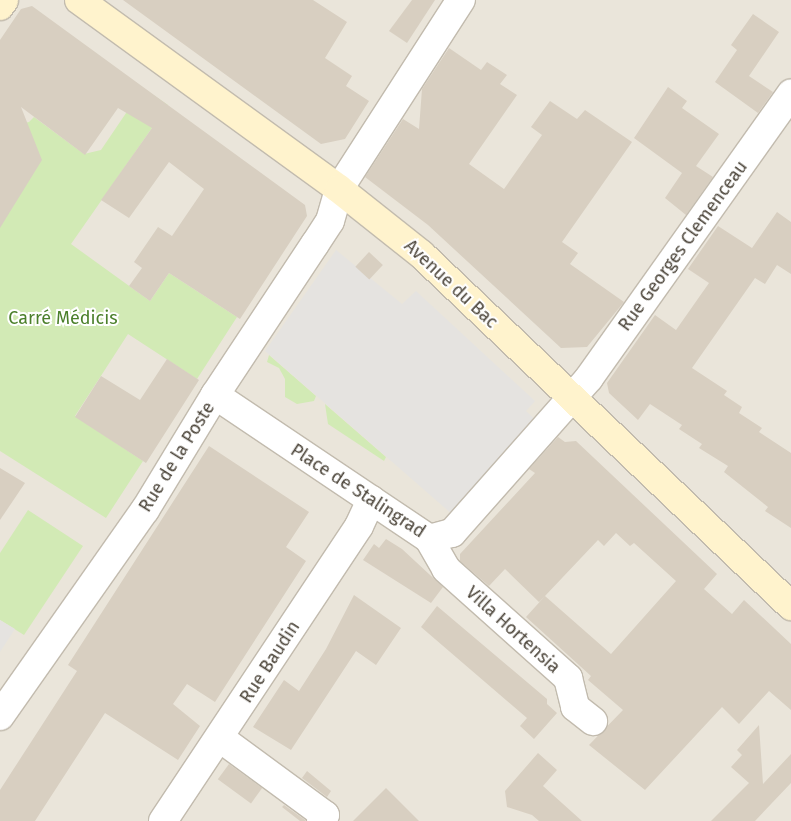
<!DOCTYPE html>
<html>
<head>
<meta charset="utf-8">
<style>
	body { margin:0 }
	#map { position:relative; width:791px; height:821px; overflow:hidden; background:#f6f3ec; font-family:"Fira Sans",sans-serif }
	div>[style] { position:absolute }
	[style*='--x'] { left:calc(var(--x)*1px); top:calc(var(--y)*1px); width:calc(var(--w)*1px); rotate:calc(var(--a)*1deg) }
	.residential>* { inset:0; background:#eae5da; transform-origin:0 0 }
	.green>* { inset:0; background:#d2eab5 }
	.parking>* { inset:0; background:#e5e3e0 }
	.building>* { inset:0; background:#d8cfc1; transform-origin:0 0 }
	.roads { filter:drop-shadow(1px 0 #c2bbae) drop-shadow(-1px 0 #c2bbae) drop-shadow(0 1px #c2bbae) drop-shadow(0 -1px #c2bbae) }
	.street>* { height:28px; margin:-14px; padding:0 14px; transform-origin:14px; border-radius:14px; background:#fff }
	.secondary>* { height:28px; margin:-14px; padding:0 14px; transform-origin:14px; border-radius:14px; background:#fff3cd }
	span { translate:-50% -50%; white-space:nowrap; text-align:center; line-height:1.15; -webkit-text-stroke:4px #fff; paint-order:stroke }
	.street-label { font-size:18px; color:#4b4439 }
	.park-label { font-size:18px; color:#4a7f2a }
</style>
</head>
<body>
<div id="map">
	<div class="residential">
		<div style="left:0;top:0;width:791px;height:821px"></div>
	</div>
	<div class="green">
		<div style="clip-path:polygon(143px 88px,168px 105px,71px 244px,150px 301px,169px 273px,237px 317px,197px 379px,128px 334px,75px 416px,143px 461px,106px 518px,0 451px,0 132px,3px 127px,29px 122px,34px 117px,84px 154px,101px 150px)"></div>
		<div style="clip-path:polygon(269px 355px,316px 396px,314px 401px,297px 404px,285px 397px,285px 379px,279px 368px,267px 362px)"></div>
		<div style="clip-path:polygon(325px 404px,386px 457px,384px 461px,328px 424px)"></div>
		<div style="clip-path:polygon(28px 510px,83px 546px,24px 635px,0 620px,0 553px)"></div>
	</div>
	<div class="parking">
		<div style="clip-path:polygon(336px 250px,402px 304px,416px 291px,535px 401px,526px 411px,539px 423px,453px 515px,265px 351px)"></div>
		<div style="clip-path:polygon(0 620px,15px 629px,0 652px)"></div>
	</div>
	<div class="building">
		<div style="clip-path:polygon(123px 0,313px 0,347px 22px,325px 58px,352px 76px,346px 86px,369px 101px,345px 139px,321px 144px)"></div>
		<div style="clip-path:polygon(412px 0,435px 0,407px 43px,389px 31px)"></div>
		<div style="clip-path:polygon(32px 6px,305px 205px,307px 216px,240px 319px,169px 273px,150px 301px,129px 286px,142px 268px,134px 262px,158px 227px,172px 236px,204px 189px,169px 162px,129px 218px,101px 200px,152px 128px,118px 108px,85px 155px,21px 107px,42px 160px,0 228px,0 40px,21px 9px)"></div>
		<div style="clip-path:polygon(753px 14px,779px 32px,749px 76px,773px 92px,758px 113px,715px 82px,737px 50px,731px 45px)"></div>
		<div style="clip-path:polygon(449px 48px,481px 70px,487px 62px,507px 75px,500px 84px,517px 95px,469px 164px,504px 189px,542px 135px,531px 127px,550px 101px,577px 119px,585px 110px,632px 142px,562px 242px,578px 253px,570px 264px,624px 302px,587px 347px,561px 348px,428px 225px,365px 177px,403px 119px,419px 129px,422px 89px)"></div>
		<div style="clip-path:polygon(668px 87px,687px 101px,682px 108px,719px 134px,696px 166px,713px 177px,686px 215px,665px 198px,682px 173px,634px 138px)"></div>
		<div style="clip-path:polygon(777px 212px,791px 222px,791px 274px,777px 265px,765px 284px,755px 278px,692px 368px,727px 391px,724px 395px,742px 407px,739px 413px,762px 428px,759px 432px,791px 453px,791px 528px,765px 511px,768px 507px,724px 472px,728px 466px,699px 448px,702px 444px,679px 429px,682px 425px,650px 404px,638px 420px,609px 393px,607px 383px,655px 315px,676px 330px,709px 283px,688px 269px,718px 226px,752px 248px)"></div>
		<div style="left:369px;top:252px;width:19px;height:20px;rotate:43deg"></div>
		<div style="clip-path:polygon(167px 359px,199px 380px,146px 463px,75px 417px,101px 376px,140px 400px)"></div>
		<div style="clip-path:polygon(evenodd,558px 437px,565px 442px,576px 441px,717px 574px,704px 589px,732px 614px,744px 600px,791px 644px,791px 710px,769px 691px,739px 724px,722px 707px,645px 790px,589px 745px,623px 710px,588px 680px,591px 676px,526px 617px,545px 596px,539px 602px,505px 569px,489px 586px,460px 561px,460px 554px,535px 473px,529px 469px,558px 437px,616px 533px,630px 546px,634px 543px,676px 581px,611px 654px,545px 596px,598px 540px,604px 546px,616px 533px)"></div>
		<div style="clip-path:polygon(209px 446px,309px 512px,286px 547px,306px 561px,215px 702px,187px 684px,173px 704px,200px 726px,178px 760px,105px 713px,35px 821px,0 821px,0 790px,77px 671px,68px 665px)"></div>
		<div style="clip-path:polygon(0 468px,25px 483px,0 520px)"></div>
		<div style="clip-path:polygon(386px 539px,402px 549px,443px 587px,431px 603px,363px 560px,374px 544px,379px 548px)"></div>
		<div style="clip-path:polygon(354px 595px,401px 628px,376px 665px,356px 651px,291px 750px,253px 727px,284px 680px,299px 691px,326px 649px)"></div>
		<div style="clip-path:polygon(437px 606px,547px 699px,547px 704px,557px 713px,534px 739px,520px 726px,527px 718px,421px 627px)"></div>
		<div style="clip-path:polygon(759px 725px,763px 784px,791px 754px,791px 783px,755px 821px,711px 821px,749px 783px,731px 767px,742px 755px,737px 750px)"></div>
		<div style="clip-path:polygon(538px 753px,557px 770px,543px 786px,582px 821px,539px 821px,532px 815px,507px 807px,505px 791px)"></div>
		<div style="left:229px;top:764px;width:41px;height:19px;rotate:36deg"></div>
		<div style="clip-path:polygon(307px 771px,331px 791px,327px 797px,302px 778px)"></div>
		<div style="clip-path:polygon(386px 788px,419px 821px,353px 821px)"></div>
		<div style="clip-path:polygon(284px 805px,305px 820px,306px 821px,300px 821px,282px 807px)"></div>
	</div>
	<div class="roads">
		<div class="street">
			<div style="--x:215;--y:395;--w:258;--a:33.9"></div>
			<div style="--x:429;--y:539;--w:24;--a:-15"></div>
			<div style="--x:452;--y:533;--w:207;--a:-48.5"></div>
			<div style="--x:589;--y:378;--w:349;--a:-54.6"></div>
			<div style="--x:429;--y:539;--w:34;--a:60"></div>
			<div style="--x:446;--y:569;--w:164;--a:41.8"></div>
			<div style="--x:568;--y:678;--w:30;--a:76"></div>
			<div style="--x:575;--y:707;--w:23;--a:38"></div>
			<div style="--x:0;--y:716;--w:252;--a:-54.9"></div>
			<div style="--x:145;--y:510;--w:135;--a:-58.7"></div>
			<div style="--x:215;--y:395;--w:181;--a:-56.5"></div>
			<div style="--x:315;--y:244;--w:27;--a:-57"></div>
			<div style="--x:330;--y:221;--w:33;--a:-74"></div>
			<div style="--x:339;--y:189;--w:225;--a:-57.2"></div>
			<div style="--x:220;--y:738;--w:130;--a:36.3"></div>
			<div style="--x:325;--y:815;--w:7;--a:124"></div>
			<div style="--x:163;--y:821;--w:354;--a:-56.4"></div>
			<div style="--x:359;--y:526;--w:29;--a:-65"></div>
		</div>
		<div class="secondary">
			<div style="--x:79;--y:0;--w:321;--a:36"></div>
			<div style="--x:339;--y:189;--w:105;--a:38.4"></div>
			<div style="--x:421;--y:254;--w:511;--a:43.57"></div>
			<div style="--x:0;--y:6;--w:7;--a:-56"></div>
		</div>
	</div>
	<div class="street-label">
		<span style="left:683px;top:246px;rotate:-54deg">Rue Georges Clemenceau</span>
		<span style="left:451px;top:284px;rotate:43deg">Avenue du Bac</span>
		<span style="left:177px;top:457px;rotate:-58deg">Rue de la Poste</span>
		<span style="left:358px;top:491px;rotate:33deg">Place de Stalingrad</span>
		<span style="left:513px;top:630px;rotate:42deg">Villa Hortensia</span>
		<span style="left:270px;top:662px;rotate:-57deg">Rue Baudin</span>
	</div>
	<div class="park-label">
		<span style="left:63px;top:318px">Carré Médicis</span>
	</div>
</div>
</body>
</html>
